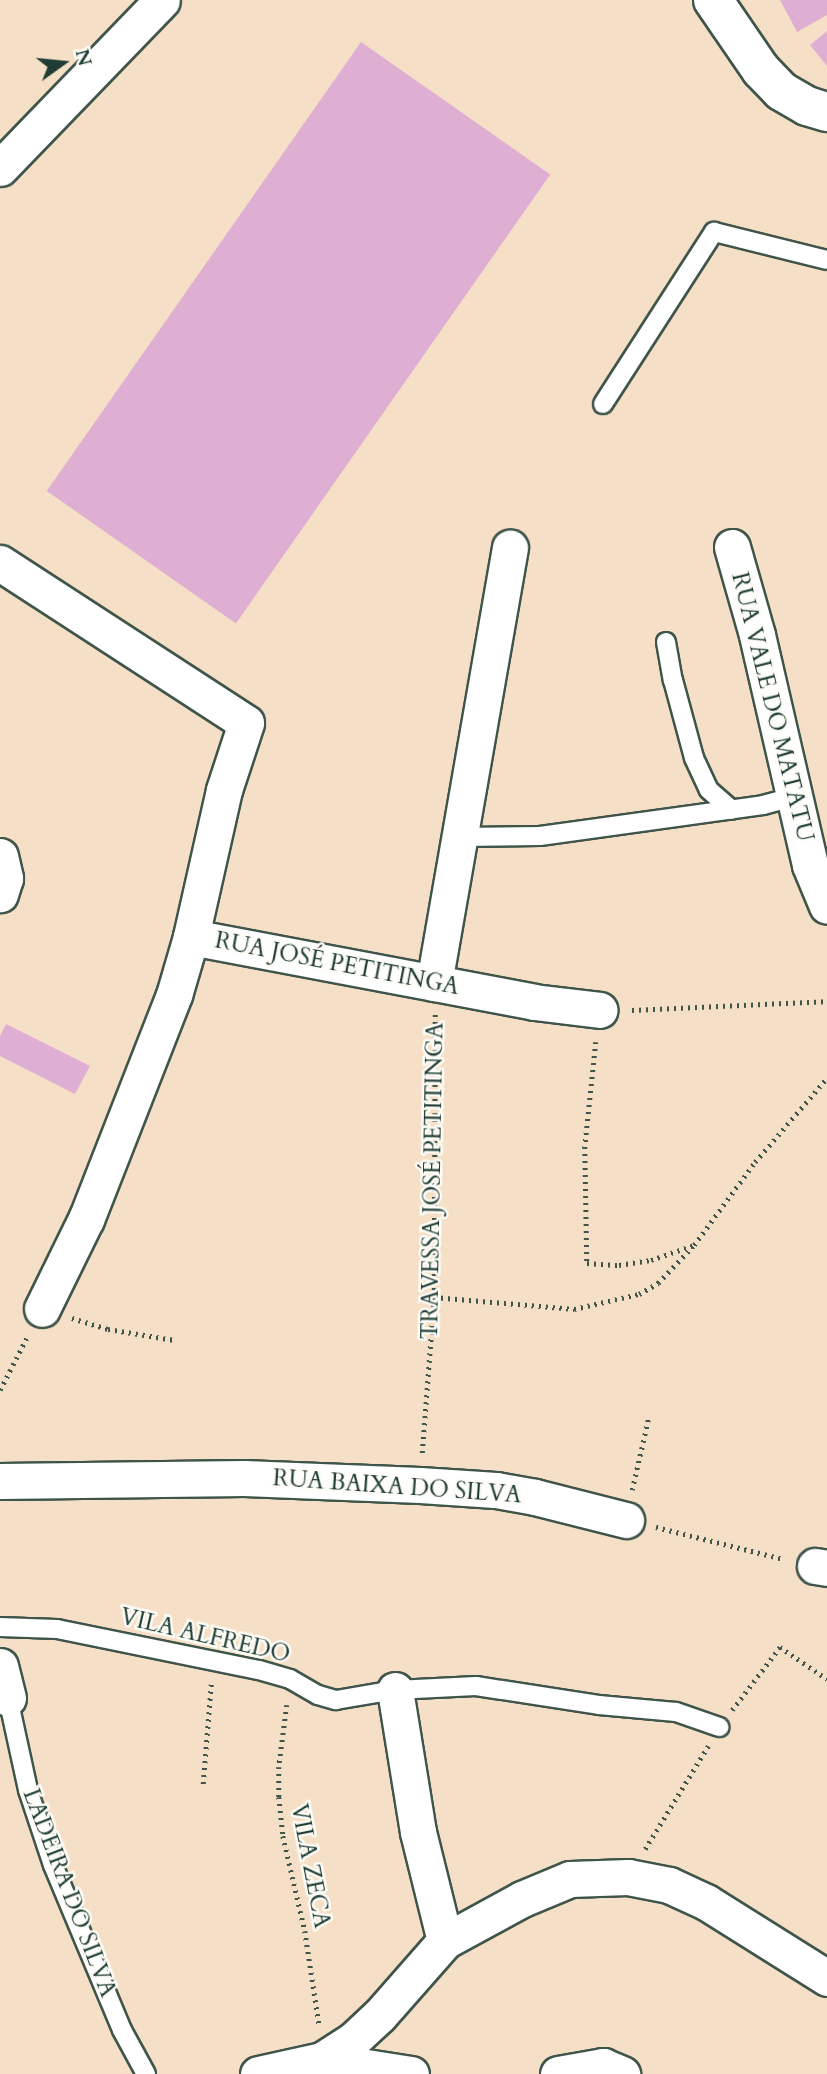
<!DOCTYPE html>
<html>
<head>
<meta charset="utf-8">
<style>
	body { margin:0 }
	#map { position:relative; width:827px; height:2074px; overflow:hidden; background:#f5dfc6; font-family:Cardo,serif }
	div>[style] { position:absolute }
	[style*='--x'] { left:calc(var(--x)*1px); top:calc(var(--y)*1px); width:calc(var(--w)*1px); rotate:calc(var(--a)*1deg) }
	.building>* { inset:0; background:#dfafd3; transform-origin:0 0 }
	.path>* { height:4.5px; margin-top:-2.25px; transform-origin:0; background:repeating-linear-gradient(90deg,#3f554a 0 2px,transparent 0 7px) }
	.roads { filter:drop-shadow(2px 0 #3f554a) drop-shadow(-2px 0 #3f554a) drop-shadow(0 2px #3f554a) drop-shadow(0 -2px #3f554a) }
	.service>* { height:18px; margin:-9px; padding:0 9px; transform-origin:9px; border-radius:9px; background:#fff }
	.minor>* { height:35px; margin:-17.5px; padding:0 17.5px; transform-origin:17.5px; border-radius:17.5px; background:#fff }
	.tertiary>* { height:38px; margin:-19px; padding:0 19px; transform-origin:19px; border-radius:19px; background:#fff }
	span { translate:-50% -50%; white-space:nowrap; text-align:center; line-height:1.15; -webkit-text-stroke:5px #fdfcf7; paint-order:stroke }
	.street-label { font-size:23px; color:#1f3d34 }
	.north { position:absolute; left:28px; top:28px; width:70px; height:70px; -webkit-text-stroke:5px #fdfcf7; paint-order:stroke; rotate:75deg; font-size:19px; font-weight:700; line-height:28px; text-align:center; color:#1f3d34 }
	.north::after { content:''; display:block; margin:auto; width:24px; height:32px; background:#1f3d34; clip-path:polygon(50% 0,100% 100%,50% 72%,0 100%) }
</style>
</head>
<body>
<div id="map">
	<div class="building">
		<div style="clip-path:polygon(780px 0,827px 0,827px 15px,797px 32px)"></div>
		<div style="clip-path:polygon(827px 31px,827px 66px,810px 45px)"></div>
		<div style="left:361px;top:42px;width:231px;height:548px;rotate:35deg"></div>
		<div style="clip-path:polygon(6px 1024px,90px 1066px,75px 1094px,0 1056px,0 1036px)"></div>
	</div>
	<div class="path">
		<div style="--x:632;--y:1010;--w:195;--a:-2.6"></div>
		<div style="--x:596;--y:1042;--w:106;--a:96"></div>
		<div style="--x:585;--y:1147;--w:116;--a:89"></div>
		<div style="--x:587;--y:1263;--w:32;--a:4"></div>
		<div style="--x:619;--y:1265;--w:32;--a:-9"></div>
		<div style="--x:651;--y:1260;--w:46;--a:-19.2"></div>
		<div style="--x:434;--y:1297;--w:141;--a:4.9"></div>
		<div style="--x:574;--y:1309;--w:67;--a:-13"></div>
		<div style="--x:639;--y:1294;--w:22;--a:-30"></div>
		<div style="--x:658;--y:1283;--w:52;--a:-46.5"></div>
		<div style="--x:694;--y:1245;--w:103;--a:-53.7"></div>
		<div style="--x:755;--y:1162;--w:111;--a:-49.4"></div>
		<div style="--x:72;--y:1318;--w:38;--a:17"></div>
		<div style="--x:108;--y:1329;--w:67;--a:9.5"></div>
		<div style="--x:0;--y:1390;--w:62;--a:-63"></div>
		<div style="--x:422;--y:1453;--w:156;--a:-85.6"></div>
		<div style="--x:434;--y:1297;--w:283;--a:-89.8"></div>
		<div style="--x:632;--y:1490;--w:76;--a:-77.1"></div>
		<div style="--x:656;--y:1527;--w:131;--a:14.1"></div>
		<div style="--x:287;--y:1705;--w:63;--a:97.4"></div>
		<div style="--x:279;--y:1767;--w:30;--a:90"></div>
		<div style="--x:279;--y:1797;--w:39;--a:84"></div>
		<div style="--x:283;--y:1836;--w:98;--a:77"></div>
		<div style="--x:305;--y:1931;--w:94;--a:81.4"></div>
		<div style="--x:732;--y:1710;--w:79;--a:-52.7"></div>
		<div style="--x:780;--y:1647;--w:57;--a:34.2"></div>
		<div style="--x:203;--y:1784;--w:100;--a:-85.4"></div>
		<div style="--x:645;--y:1849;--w:121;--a:-58.5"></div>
	</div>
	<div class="roads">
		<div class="service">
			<div style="--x:603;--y:404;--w:205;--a:-57.2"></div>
			<div style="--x:714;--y:232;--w:116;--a:13.9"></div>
			<div style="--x:666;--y:642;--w:39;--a:80"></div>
			<div style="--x:673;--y:680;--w:81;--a:74.9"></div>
			<div style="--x:694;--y:758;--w:35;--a:65"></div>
			<div style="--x:709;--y:790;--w:30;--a:41"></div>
			<div style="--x:461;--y:837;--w:79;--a:-0.7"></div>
			<div style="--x:540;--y:836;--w:225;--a:-7.9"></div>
			<div style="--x:763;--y:805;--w:34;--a:-15"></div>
			<div style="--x:0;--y:1627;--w:57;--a:2"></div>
			<div style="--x:57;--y:1629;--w:206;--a:11.5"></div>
			<div style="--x:259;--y:1670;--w:32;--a:16"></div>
			<div style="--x:290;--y:1679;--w:32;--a:30"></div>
			<div style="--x:318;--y:1695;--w:19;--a:16"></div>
			<div style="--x:336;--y:1700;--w:60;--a:-9.6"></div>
			<div style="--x:395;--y:1690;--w:81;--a:-2.8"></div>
			<div style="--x:476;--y:1686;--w:124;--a:8.8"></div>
			<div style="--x:599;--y:1705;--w:77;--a:5.2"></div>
			<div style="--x:676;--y:1712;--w:46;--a:19.2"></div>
			<div style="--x:4;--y:1699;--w:4;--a:-14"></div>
			<div style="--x:8;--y:1698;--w:94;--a:77.7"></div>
			<div style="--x:28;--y:1790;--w:79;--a:71.6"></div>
			<div style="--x:53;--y:1865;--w:179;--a:67.3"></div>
			<div style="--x:122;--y:2030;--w:50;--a:61.4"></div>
		</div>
		<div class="minor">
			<div style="--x:0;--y:168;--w:233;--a:-46"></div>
			<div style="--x:732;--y:547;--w:91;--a:74.1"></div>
			<div style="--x:757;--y:635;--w:236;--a:77"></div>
			<div style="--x:810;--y:865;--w:44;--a:67.5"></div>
			<div style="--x:0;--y:563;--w:293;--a:33"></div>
			<div style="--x:246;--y:723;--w:71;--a:108.2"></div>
			<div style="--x:224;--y:790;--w:151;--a:102.7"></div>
			<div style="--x:191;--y:937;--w:60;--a:106.3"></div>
			<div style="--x:174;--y:995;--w:241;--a:111.4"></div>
			<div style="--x:86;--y:1219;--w:100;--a:116.1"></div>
			<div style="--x:0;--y:856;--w:23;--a:77"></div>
			<div style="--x:5;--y:878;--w:17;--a:107"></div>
			<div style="--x:191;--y:937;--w:349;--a:10.7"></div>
			<div style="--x:534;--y:1002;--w:66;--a:6.9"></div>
			<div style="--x:434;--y:983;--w:442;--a:-80.1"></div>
			<div style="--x:0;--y:1481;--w:244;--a:-0.7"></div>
			<div style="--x:244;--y:1478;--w:176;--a:2.3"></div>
			<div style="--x:420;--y:1485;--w:76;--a:3.8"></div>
			<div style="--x:496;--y:1490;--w:40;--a:10"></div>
			<div style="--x:535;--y:1497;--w:94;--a:14.2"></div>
			<div style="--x:815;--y:1566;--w:12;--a:9"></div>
			<div style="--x:0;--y:1666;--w:33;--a:76"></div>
			<div style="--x:395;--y:1690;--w:144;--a:80.8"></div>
			<div style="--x:418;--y:1832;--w:112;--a:76.1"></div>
			<div style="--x:322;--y:2060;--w:37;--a:-33"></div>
			<div style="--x:353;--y:2040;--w:35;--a:-43"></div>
			<div style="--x:379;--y:2016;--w:100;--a:-48.7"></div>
			<div style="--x:445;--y:1941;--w:88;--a:-28.6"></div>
			<div style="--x:522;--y:1899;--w:52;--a:-22.6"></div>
			<div style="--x:570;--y:1879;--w:58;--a:-2"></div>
			<div style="--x:628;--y:1877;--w:42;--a:11"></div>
			<div style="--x:669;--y:1885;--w:41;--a:24.7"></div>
			<div style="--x:706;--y:1902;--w:143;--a:32.1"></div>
			<div style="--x:258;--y:2074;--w:66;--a:-12.3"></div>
			<div style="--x:322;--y:2060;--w:90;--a:8.9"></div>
			<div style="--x:558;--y:2074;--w:46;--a:-10.1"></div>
			<div style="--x:603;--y:2066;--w:21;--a:23"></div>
		</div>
		<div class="tertiary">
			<div style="--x:713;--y:0;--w:85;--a:55.6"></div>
			<div style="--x:761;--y:70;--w:29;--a:46"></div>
			<div style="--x:781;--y:91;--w:30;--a:30"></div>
			<div style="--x:807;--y:106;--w:21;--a:17"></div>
		</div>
	</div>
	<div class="street-label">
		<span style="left:772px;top:707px;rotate:76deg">RUA VALE DO MATATU</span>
		<span style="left:337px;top:964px;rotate:11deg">RUA JOSÉ PETITINGA</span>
		<span style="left:433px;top:1181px;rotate:-89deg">TRAVESSA JOSÉ PETITINGA</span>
		<span style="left:397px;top:1487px;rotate:4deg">RUA BAIXA DO SILVA</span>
		<span style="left:205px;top:1636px;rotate:13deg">VILA ALFREDO</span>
		<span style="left:310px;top:1866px;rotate:79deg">VILA ZECA</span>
		<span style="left:69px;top:1893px;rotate:69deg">LADEIRA DO SILVA</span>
	</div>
	<div class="north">N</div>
</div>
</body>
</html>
